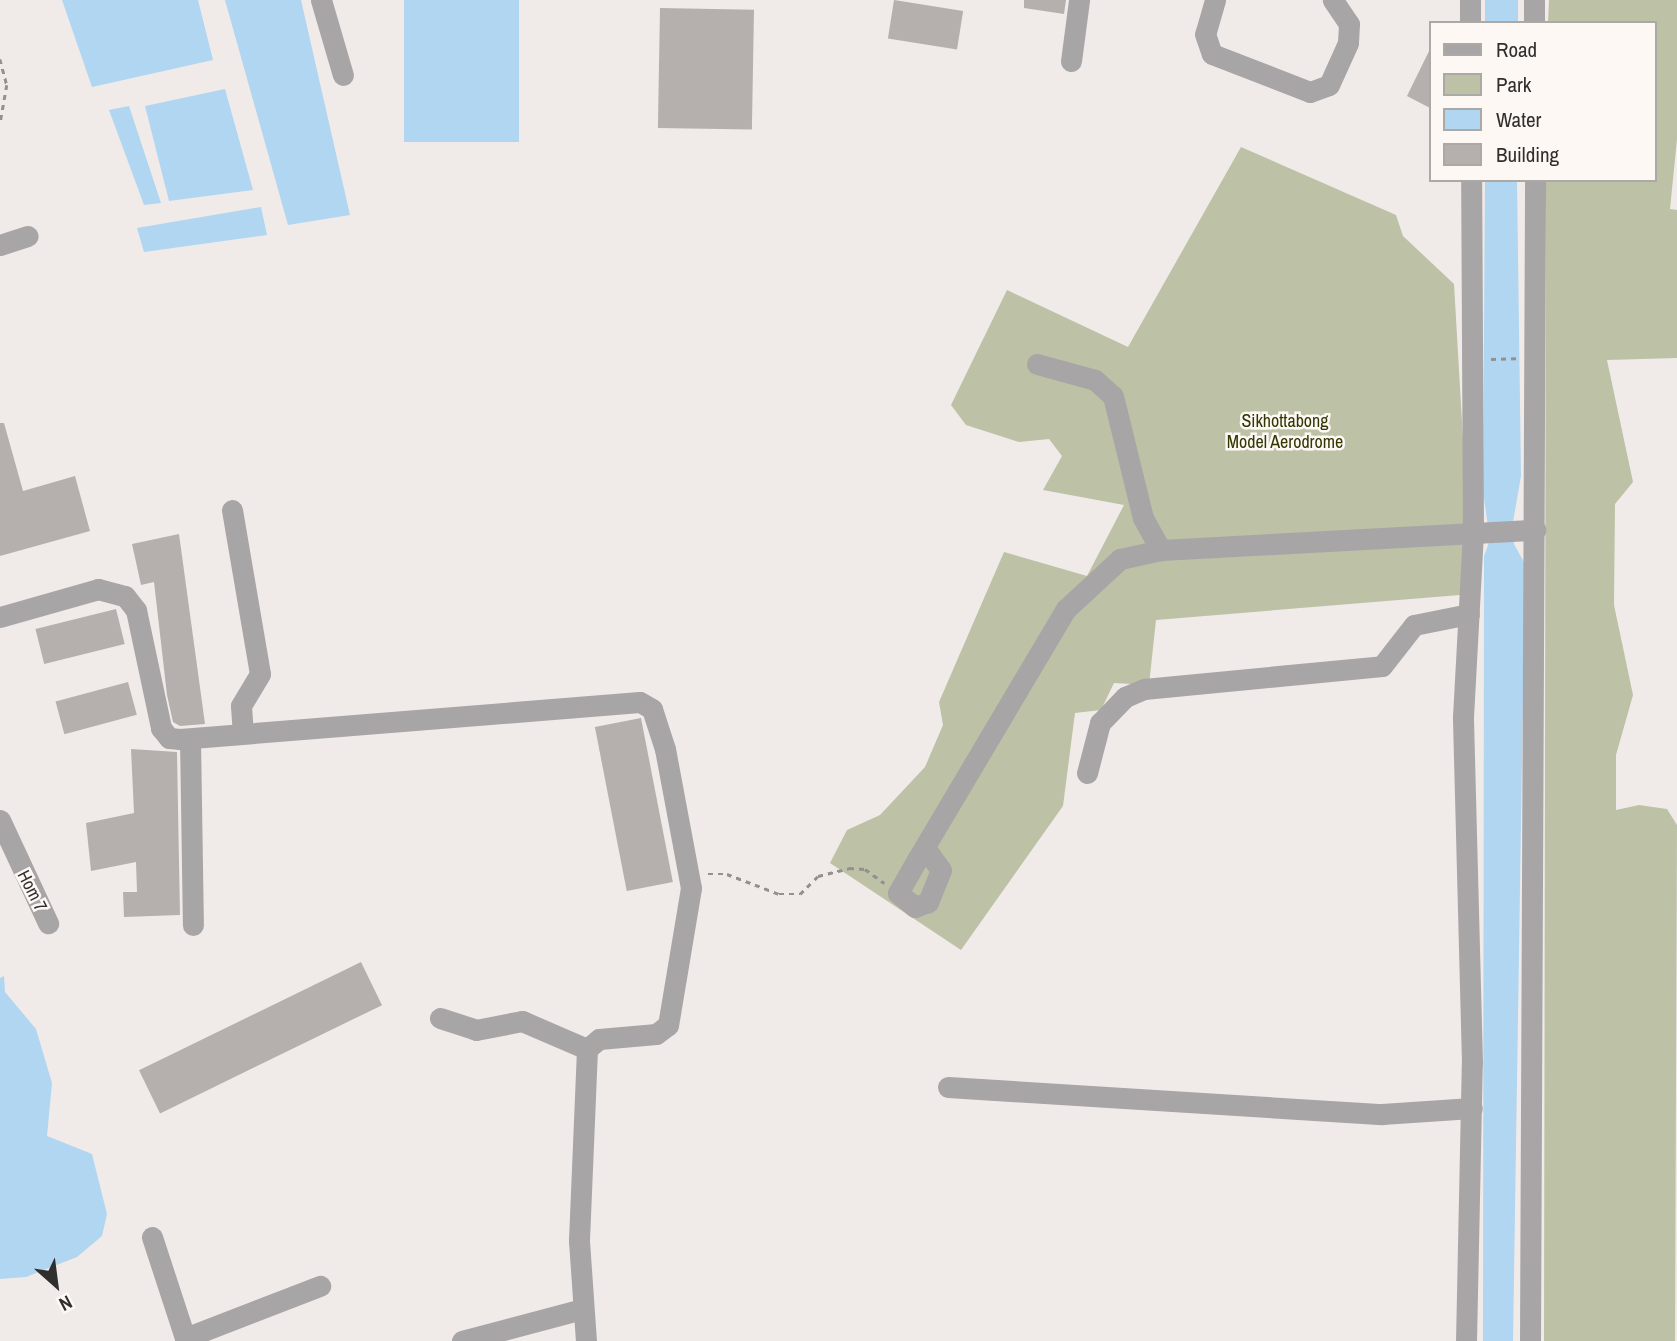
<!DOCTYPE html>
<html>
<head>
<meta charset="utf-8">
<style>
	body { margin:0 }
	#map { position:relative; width:1677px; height:1341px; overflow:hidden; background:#f0ebe8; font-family:"Archivo Narrow",sans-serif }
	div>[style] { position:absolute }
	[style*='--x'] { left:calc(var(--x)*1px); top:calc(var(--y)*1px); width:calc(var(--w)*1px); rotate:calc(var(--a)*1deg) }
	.green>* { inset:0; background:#bdc1a6 }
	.water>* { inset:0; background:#b0d6f1; transform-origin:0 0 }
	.building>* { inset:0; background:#b5b0ad; transform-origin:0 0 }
	.path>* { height:2.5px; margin-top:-1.25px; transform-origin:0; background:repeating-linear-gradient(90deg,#93908e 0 5px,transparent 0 10px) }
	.minor>* { height:21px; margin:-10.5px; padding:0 10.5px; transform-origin:10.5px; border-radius:10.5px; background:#a8a5a6 }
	span { translate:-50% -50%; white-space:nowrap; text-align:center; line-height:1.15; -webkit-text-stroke:5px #fef8f5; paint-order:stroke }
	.park-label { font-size:18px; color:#323603 }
	.street-label { font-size:18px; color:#312f2e }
	.legend { position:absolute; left:1429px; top:21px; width:228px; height:161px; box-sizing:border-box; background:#fef8f5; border:2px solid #aca8a5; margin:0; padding:9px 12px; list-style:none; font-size:21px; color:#312f2e }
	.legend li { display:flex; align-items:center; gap:14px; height:35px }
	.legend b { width:35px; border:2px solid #aca8a5 }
	.north { position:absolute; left:21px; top:1250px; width:70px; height:70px; -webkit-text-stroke:5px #fef8f5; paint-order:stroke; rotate:152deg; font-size:19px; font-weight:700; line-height:28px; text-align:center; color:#312f2e }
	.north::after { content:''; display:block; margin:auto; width:24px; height:32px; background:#312f2e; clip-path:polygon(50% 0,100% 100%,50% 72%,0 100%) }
</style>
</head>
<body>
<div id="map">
	<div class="green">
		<div style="clip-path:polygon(1549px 0,1677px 0,1677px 139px,1670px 209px,1677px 210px,1677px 358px,1607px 360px,1633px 482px,1615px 504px,1614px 605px,1633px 695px,1616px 755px,1616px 810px,1639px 805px,1667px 809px,1677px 825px,1675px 1341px,1544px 1341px,1546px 180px,1654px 180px,1654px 23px,1548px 23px)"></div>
		<div style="clip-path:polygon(1241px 147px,1396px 215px,1403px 236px,1454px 284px,1472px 594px,1156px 620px,1149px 685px,1114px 683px,1101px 710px,1075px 713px,1063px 806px,961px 950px,830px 863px,847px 830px,880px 815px,925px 767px,943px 725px,939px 702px,1004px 552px,1087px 576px,1124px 505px,1043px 490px,1062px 456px,1049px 439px,1019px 442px,966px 425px,951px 405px,1007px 290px,1128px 347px)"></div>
	</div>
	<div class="water">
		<div style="clip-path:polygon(62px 0,198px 0,213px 60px,92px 87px)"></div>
		<div style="clip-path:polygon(225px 0,301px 0,350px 215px,288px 225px)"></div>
		<div style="left:404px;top:0;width:115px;height:142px"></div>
		<div style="left:1485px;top:0;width:33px;height:23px"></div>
		<div style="clip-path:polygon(225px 89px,253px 190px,169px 201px,145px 106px)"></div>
		<div style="clip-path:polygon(129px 106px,161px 203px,144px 205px,109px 110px)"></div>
		<div style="clip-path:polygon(1485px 180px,1517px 180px,1521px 476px,1513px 522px,1514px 544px,1525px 564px,1513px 1341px,1483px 1341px,1484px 556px,1490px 540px,1483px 492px)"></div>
		<div style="clip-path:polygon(261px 207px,267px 235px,144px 252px,137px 228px)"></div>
		<div style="clip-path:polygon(4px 976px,5px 992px,36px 1029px,52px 1083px,47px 1136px,92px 1154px,107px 1214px,102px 1236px,77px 1257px,26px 1277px,0 1279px,0 978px)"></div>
	</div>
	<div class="building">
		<div style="left:894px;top:0;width:70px;height:39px;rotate:9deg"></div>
		<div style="clip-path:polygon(1024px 0,1066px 0,1064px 14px,1024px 8px)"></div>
		<div style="left:660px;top:8px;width:94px;height:120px;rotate:1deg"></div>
		<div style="clip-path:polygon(1430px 49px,1430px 108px,1407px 96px)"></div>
		<div style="clip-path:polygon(0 423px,4px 423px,23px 491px,75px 476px,90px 531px,0 556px)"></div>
		<div style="clip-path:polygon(179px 534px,205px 724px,180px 726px,173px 722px,167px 695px,154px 582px,141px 585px,132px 544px)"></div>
		<div style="left:116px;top:609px;width:36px;height:83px;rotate:76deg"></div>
		<div style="left:128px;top:682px;width:34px;height:75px;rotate:75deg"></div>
		<div style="left:641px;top:718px;width:167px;height:47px;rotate:79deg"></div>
		<div style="clip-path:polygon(131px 749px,177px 752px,180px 915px,124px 917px,123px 892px,137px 892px,136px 862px,91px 871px,86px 823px,134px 813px)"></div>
		<div style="left:361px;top:962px;width:48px;height:247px;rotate:64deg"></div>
	</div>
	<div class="path">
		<div style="--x:0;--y:59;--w:27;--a:75"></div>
		<div style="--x:7;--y:85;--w:39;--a:100"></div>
		<div style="--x:1491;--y:359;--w:25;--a:-2"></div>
		<div style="--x:708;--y:874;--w:19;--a:0"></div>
		<div style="--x:727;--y:874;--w:56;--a:21"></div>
		<div style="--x:779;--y:894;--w:21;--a:0"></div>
		<div style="--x:800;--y:894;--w:25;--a:-45"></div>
		<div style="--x:818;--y:876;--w:32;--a:-14"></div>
		<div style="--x:849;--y:868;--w:16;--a:4"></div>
		<div style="--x:865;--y:869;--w:24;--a:36"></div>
	</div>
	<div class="minor">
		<div style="--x:321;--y:0;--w:78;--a:73.7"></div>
		<div style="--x:1215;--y:0;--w:35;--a:106"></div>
		<div style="--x:1205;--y:34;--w:21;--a:71"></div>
		<div style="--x:1212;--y:54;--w:105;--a:21.2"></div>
		<div style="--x:1310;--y:92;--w:20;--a:-20"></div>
		<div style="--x:1329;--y:85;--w:46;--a:-65.7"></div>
		<div style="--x:1348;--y:43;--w:19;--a:-87"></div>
		<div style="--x:1349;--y:24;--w:29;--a:-124"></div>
		<div style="--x:1470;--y:0;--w:23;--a:90"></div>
		<div style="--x:1534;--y:23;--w:23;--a:-90"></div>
		<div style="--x:1071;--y:61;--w:62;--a:-82.5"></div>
		<div style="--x:0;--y:245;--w:29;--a:-18"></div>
		<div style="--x:1037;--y:364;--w:60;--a:15.4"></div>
		<div style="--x:1095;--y:380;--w:24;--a:42"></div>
		<div style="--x:1113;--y:396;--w:126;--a:76.2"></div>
		<div style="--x:1143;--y:518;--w:37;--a:61"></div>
		<div style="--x:232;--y:510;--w:166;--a:80.3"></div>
		<div style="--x:260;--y:674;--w:37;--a:121"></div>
		<div style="--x:241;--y:706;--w:26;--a:86"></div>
		<div style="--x:0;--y:617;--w:102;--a:-15.9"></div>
		<div style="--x:98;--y:589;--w:28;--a:15"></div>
		<div style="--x:125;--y:596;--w:18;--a:52"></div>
		<div style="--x:136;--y:610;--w:121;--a:78"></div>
		<div style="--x:161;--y:728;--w:13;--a:51"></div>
		<div style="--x:169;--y:738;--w:11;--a:5"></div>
		<div style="--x:180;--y:739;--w:461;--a:-4.6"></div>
		<div style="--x:640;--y:702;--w:14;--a:30"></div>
		<div style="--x:652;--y:709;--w:42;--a:72"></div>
		<div style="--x:665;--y:749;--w:141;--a:79.4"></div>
		<div style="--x:691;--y:888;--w:139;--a:99.5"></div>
		<div style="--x:668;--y:1025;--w:15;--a:143"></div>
		<div style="--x:656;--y:1034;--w:57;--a:175"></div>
		<div style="--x:599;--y:1039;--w:16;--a:140"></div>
		<div style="--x:587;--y:1049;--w:192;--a:92.4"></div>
		<div style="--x:579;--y:1241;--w:100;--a:86"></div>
		<div style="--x:190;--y:739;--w:186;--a:89.1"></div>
		<div style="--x:1087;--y:773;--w:52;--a:-75.4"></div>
		<div style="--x:1100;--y:723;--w:36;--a:-46"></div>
		<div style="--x:1125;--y:697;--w:21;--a:-23"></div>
		<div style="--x:1144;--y:689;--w:239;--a:-5.5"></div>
		<div style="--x:1382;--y:666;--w:52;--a:-52"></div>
		<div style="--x:1414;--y:625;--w:56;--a:-11.3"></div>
		<div style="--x:0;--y:820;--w:114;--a:65"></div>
		<div style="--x:925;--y:848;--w:27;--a:54"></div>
		<div style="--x:941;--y:870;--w:35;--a:112"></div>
		<div style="--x:928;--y:902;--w:14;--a:159"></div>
		<div style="--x:915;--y:907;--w:22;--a:-141"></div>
		<div style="--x:898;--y:893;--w:40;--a:-60.3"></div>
		<div style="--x:918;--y:858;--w:290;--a:-59.3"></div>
		<div style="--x:1066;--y:609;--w:74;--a:-42.8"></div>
		<div style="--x:1120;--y:559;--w:42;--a:-12.4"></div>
		<div style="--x:1161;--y:550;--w:375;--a:-3.1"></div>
		<div style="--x:440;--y:1018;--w:38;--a:18"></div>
		<div style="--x:476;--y:1030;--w:47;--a:-11.1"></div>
		<div style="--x:522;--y:1021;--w:71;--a:23.3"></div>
		<div style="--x:948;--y:1087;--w:435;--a:3.6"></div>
		<div style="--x:1382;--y:1114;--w:90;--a:-3.8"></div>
		<div style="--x:152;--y:1237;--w:109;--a:71.9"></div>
		<div style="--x:185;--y:1338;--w:145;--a:-21.1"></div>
		<div style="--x:462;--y:1341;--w:124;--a:-14.9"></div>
		<div style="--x:1466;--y:1341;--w:278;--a:-88.8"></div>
		<div style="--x:1472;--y:1063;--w:346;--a:-91.5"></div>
		<div style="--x:1463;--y:717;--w:185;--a:-86.9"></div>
		<div style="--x:1473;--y:532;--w:352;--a:-90.3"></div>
		<div style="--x:1530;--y:1341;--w:1161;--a:-89.75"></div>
	</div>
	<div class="park-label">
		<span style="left:1285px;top:432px">Sikhottabong<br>Model Aerodrome</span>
	</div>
	<div class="street-label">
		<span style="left:32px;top:891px;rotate:63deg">Hom 7</span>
	</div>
	<ul class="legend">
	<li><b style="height:9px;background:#a8a5a6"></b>Road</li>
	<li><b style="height:19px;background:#bdc1a6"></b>Park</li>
	<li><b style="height:19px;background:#b0d6f1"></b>Water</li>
	<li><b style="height:19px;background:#b5b0ad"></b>Building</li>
	</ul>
	<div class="north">N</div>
</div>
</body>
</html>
